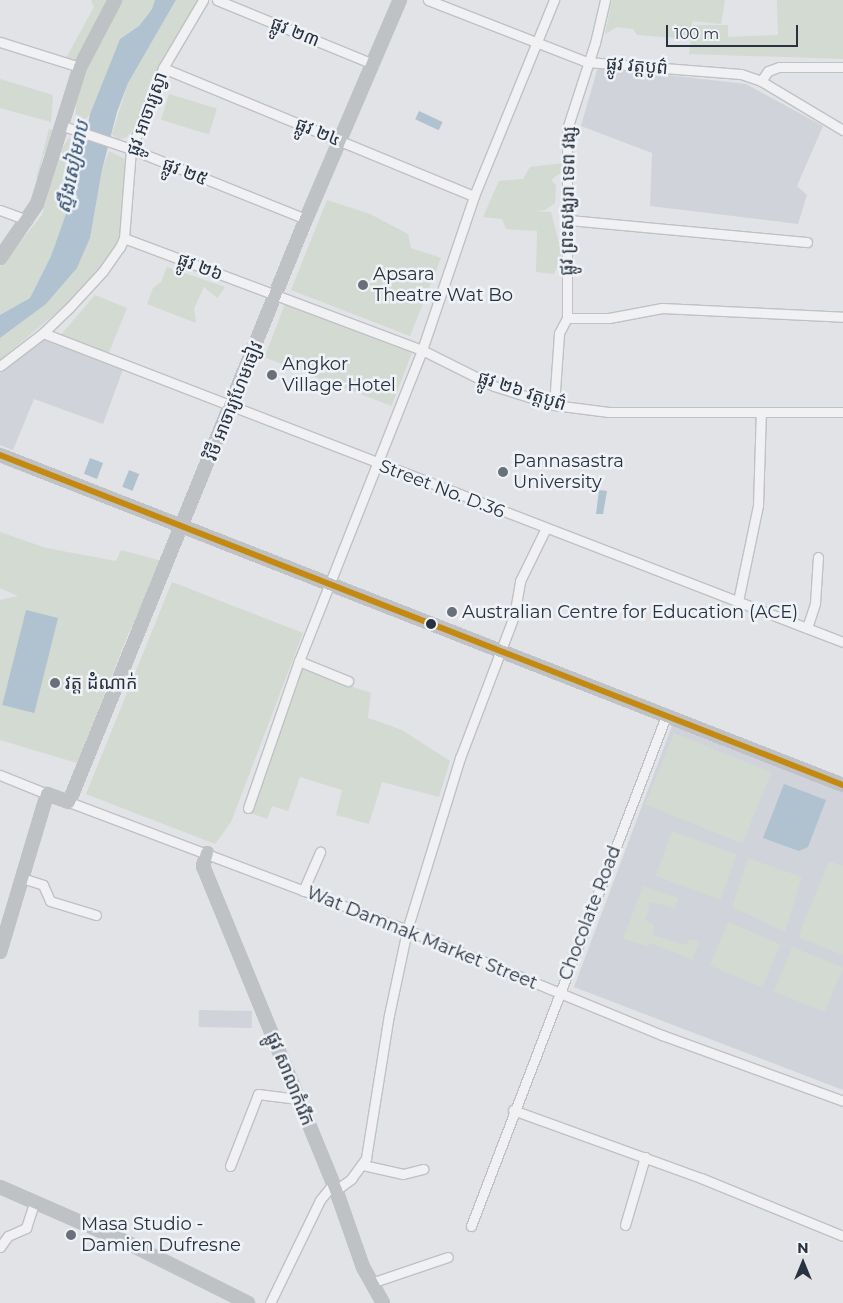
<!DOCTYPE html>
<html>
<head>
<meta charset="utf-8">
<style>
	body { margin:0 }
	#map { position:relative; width:843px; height:1303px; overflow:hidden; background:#e1e3e6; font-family:Montserrat,"Noto Sans Khmer",sans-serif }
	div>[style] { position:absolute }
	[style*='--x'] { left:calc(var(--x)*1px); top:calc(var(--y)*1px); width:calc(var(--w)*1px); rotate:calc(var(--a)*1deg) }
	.built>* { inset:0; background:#d0d3d9; transform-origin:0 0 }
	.green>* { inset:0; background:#d2dad2; transform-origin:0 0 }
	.water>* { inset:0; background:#b0c1d0; transform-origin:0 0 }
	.roads { filter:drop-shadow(1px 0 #bfc1c4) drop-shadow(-1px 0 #bfc1c4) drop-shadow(0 1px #bfc1c4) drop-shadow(0 -1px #bfc1c4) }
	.street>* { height:9px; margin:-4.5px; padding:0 4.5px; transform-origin:4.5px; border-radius:4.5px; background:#f1f1f3 }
	.secondary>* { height:12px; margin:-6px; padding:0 6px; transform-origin:6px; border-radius:6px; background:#bfc2c5 }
	.bus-1>* { height:6px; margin:-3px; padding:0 3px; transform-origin:3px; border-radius:3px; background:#c48910 }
	.dots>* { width:14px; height:14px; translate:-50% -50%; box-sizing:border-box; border:2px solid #eff2f6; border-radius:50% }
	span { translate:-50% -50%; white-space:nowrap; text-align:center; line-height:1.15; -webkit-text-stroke:5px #eff2f6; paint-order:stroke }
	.street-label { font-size:18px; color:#29323f }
	.poi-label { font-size:18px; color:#29323f }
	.left { translate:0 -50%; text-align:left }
	.water-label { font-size:19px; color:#345272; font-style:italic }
	.north { position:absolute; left:778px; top:1238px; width:50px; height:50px; -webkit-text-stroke:4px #eff2f6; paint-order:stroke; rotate:0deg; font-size:14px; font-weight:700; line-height:20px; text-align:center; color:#29323f }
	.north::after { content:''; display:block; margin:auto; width:18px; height:22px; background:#29323f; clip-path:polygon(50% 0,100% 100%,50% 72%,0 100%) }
	.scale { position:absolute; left:666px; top:25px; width:132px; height:22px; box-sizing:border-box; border:2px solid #29323f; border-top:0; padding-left:6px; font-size:15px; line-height:18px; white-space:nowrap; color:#29323f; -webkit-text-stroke:4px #eff2f6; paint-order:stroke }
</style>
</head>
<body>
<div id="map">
	<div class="built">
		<div style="clip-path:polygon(598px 67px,746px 84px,823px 126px,797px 186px,807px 195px,798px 224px,650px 206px,652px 153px,581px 126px)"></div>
		<div style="clip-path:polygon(42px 339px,123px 369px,103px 424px,34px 399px,13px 450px,0 445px,0 373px)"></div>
		<div style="clip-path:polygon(672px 726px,843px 792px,843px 1090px,574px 987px)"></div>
		<div style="left:199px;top:1010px;width:53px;height:17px;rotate:1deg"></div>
	</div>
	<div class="green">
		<div style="clip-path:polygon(91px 0,114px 0,79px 66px,65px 60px,94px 7px)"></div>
		<div style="clip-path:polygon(122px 0,155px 0,152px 9px,139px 26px,120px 39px,90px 114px,86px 119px,75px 120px,77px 96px,93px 53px)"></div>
		<div style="clip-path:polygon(176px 0,198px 0,138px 122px,127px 137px,118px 140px,112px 134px,128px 83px)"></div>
		<div style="clip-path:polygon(612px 0,725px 0,721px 24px,693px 21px,686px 39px,637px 35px,633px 29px,617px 27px,605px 34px)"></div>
		<div style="clip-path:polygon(777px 0,843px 0,843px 59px,689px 54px,693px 25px,728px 25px,728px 37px,778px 35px)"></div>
		<div style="clip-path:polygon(0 79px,53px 95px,51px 122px,0 108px)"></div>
		<div style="left:169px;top:94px;width:50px;height:27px;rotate:17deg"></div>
		<div style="clip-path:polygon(49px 129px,58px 131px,43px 156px,39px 179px,36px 179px)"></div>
		<div style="clip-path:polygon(69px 138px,85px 142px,73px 194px,51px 256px,30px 298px,0 315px,0 267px,42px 215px,60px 151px)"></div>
		<div style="clip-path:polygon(109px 151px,125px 159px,123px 232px,116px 247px,102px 269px,81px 292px,0 360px,0 338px,46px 304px,77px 268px,90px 238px,102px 170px)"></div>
		<div style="clip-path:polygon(564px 163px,566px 169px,551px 180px,556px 185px,555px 203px,545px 210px,534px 211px,551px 212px,562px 255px,554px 274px,536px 272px,537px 231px,506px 229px,502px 219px,483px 217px,499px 181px,523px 179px,530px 167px)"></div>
		<div style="clip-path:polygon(327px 200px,370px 214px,408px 234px,411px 248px,441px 258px,410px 336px,291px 290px)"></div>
		<div style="clip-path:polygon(167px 267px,225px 287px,217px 298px,204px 287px,194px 308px,196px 323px,147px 304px,153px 288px,161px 282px)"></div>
		<div style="clip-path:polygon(95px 295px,127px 308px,108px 355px,59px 337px)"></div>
		<div style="left:285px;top:304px;width:136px;height:57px;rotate:21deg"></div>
		<div style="clip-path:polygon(0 532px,46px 548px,116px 561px,121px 550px,166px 562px,129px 632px,77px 763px,0 740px,0 600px,18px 596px,0 588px)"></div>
		<div style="clip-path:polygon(172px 582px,303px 633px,231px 822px,215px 844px,86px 794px)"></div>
		<div style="clip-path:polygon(301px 669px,371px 693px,368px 718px,402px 730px,450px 761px,439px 797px,382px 782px,369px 824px,336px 815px,342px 790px,300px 777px,288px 811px,272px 806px,267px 819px,251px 813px)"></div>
		<div style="left:674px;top:733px;width:105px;height:77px;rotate:22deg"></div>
		<div style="left:672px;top:831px;width:69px;height:48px;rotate:20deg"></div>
		<div style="clip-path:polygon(748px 858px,802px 877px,785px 932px,732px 907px)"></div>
		<div style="clip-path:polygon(829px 861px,843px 866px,843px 955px,798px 937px)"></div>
		<div style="clip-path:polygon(643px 886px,678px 898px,675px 908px,650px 902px,645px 920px,654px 925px,653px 935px,685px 945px,690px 939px,699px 941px,693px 960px,650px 943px,647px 946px,623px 939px)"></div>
		<div style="left:728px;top:922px;width:57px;height:47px;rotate:23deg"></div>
		<div style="left:792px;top:947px;width:55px;height:48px;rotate:22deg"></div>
	</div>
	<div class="water">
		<div style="clip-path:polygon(155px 0,176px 0,128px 83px,117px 112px,102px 170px,90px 238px,77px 268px,46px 304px,0 338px,0 315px,30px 298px,51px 256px,73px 194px,90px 114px,120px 39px,139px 26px,152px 9px)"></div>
		<div style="left:419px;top:111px;width:26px;height:9px;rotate:25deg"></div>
		<div style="left:90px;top:458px;width:14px;height:17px;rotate:21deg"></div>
		<div style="left:129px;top:470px;width:11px;height:18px;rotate:22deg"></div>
		<div style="clip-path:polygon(599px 490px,607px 491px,603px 514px,596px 514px)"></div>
		<div style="left:26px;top:610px;width:33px;height:98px;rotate:14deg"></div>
		<div style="clip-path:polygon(784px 784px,826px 800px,808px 847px,799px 851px,763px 838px)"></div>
	</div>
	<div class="roads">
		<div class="street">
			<div style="--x:217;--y:0;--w:169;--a:22.3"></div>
			<div style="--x:428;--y:0;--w:171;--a:21.3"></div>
			<div style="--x:587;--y:62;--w:154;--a:4.5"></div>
			<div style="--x:741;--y:74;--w:21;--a:19"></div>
			<div style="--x:761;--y:81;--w:96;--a:30.9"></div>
			<div style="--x:0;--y:42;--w:84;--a:17.4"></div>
			<div style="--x:163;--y:68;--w:336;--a:22.4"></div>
			<div style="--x:761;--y:81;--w:12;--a:-55"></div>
			<div style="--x:768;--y:71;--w:12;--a:-20"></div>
			<div style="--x:779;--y:67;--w:64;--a:0"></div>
			<div style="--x:63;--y:126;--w:72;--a:18.7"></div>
			<div style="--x:131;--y:149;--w:188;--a:21.8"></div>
			<div style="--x:0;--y:210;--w:29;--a:20"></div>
			<div style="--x:568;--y:220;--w:240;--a:5.3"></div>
			<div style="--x:124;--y:238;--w:318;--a:20.6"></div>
			<div style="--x:422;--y:350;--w:80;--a:26.6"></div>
			<div style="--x:494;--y:386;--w:63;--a:17.6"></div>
			<div style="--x:554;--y:405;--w:55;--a:7.3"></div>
			<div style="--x:609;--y:412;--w:234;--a:0"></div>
			<div style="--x:567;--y:318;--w:42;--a:0"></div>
			<div style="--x:609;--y:318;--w:54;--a:-10.7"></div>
			<div style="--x:662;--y:308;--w:181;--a:2.8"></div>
			<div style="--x:43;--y:333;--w:858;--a:21.12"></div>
			<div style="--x:0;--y:366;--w:54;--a:-37.5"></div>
			<div style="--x:43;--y:333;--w:36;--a:-44"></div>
			<div style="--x:69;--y:308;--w:50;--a:-47.4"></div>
			<div style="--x:103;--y:271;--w:29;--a:-55"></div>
			<div style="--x:120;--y:247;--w:10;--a:-66"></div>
			<div style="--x:124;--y:238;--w:89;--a:-85.5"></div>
			<div style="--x:131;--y:149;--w:87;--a:-68.4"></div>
			<div style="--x:163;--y:68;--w:79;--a:-59.5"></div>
			<div style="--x:554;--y:405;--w:72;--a:-86"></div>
			<div style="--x:559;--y:333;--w:17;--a:-62"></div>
			<div style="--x:567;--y:318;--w:189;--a:-90"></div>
			<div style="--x:567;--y:129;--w:90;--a:-72"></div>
			<div style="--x:595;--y:43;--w:44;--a:-76.9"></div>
			<div style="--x:738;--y:601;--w:98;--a:-78.2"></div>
			<div style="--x:758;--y:505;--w:93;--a:-88.2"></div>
			<div style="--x:807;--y:628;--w:26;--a:-72"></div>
			<div style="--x:815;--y:603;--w:46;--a:-86.3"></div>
			<div style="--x:299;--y:661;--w:53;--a:22.2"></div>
			<div style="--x:0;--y:775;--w:51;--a:22"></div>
			<div style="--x:69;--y:802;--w:361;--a:20.7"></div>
			<div style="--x:407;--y:930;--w:276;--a:22.4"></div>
			<div style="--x:662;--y:1035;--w:193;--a:20"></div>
			<div style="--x:248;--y:808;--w:156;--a:-70.9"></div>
			<div style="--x:299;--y:661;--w:334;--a:-68.4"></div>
			<div style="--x:422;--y:350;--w:163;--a:-71.3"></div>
			<div style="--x:474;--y:196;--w:212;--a:-67.8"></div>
			<div style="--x:22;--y:878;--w:22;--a:18"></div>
			<div style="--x:43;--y:885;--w:17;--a:66"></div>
			<div style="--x:50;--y:901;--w:48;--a:16.9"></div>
			<div style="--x:303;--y:891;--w:43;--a:-66.4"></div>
			<div style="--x:513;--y:1110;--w:200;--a:19.9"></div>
			<div style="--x:701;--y:1178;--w:153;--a:22.2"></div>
			<div style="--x:363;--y:1165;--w:41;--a:12.7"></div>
			<div style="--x:403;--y:1174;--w:21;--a:-14"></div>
			<div style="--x:230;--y:1166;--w:77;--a:-68.7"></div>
			<div style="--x:258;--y:1094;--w:40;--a:7.1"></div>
			<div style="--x:336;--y:1190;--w:19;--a:-36"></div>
			<div style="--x:351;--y:1179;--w:26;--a:-54"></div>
			<div style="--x:366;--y:1158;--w:145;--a:-80.9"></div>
			<div style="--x:389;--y:1015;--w:87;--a:-78"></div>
			<div style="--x:407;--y:930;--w:180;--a:-72.9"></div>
			<div style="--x:460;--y:758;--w:152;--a:-69.2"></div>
			<div style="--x:514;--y:616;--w:36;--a:-80"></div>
			<div style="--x:520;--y:581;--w:59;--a:-63.9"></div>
			<div style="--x:625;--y:1225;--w:71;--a:-73.6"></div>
			<div style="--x:471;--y:1226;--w:546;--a:-69.08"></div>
			<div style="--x:0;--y:1247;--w:14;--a:-54"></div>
			<div style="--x:8;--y:1236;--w:20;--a:-24"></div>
			<div style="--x:26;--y:1228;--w:28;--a:-72"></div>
			<div style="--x:371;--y:1283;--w:81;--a:-18.7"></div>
			<div style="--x:270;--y:1303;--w:114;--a:-64.1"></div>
			<div style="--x:320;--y:1200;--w:19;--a:-51"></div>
		</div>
		<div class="secondary">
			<div style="--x:0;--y:258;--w:65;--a:-55.6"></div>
			<div style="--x:37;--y:204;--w:144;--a:-72.6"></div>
			<div style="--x:80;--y:67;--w:76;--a:-62.4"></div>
			<div style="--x:0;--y:455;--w:905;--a:21.38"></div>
			<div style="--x:207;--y:853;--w:14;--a:107"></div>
			<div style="--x:203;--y:866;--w:350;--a:67.7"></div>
			<div style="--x:336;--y:1190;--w:82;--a:70.7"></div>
			<div style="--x:363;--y:1267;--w:41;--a:60.9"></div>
			<div style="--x:0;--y:952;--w:165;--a:-73.4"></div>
			<div style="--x:47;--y:794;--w:23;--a:20"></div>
			<div style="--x:69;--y:802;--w:629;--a:-67.88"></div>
			<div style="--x:306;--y:219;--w:238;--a:-66.8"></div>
			<div style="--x:0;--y:1187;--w:140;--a:23.6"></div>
			<div style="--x:128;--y:1243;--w:134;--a:26.6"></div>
		</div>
	</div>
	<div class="bus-1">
		<div style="--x:0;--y:455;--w:905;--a:21.38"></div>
	</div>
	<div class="dots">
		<div style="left:363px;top:285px;background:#697079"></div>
		<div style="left:272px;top:375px;background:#697079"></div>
		<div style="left:503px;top:472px;background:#697079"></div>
		<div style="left:452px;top:612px;background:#697079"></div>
		<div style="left:431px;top:624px;background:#29323f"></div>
		<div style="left:55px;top:683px;background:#697079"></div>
		<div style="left:71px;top:1235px;background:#697079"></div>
	</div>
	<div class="street-label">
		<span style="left:295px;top:32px;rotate:22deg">ផ្លូវ ២៣</span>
		<span style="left:637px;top:66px;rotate:5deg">ផ្លូវ វត្តបូព៌</span>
		<span style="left:147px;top:114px;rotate:-70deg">ផ្លូវ អាចារ្យស្វា</span>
		<span style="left:318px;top:132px;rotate:22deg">ផ្លូវ ២៤</span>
		<span style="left:185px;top:172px;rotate:21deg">ផ្លូវ ២៥</span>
		<span style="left:568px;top:201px;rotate:-89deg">ផ្លូវ ព្រះសង្ឃរា ទេព វង្ស</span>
		<span style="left:200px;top:267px;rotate:21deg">ផ្លូវ ២៦</span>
		<span style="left:522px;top:391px;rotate:18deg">ផ្លូវ ២៦ វត្តបូព៌</span>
		<span style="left:234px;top:401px;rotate:-68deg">វិថី អាចារ្យហែមចៀវ</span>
		<span style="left:442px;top:489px;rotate:21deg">Street No. D.36</span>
		<span style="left:590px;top:913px;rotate:-69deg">Chocolate Road</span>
		<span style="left:422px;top:938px;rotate:22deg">Wat Damnak Market Street</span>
		<span style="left:290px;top:1079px;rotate:68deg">ផ្លូវ សាលាកំរើក</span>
	</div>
	<div class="poi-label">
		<span class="left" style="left:373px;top:285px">Apsara<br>Theatre Wat Bo</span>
		<span class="left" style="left:282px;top:375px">Angkor<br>Village Hotel</span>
		<span class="left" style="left:513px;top:472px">Pannasastra<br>University</span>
		<span class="left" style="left:462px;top:612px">Australian Centre for Education (ACE)</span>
		<span class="left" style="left:65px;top:683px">វត្ត ដំំណាក់</span>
		<span class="left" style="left:81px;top:1235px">Masa Studio -<br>Damien Dufresne</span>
	</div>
	<div class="water-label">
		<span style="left:73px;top:167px;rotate:-78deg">ស្ទឹងសៀមរាប</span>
	</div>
	<div class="north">N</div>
	<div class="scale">100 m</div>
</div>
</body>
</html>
